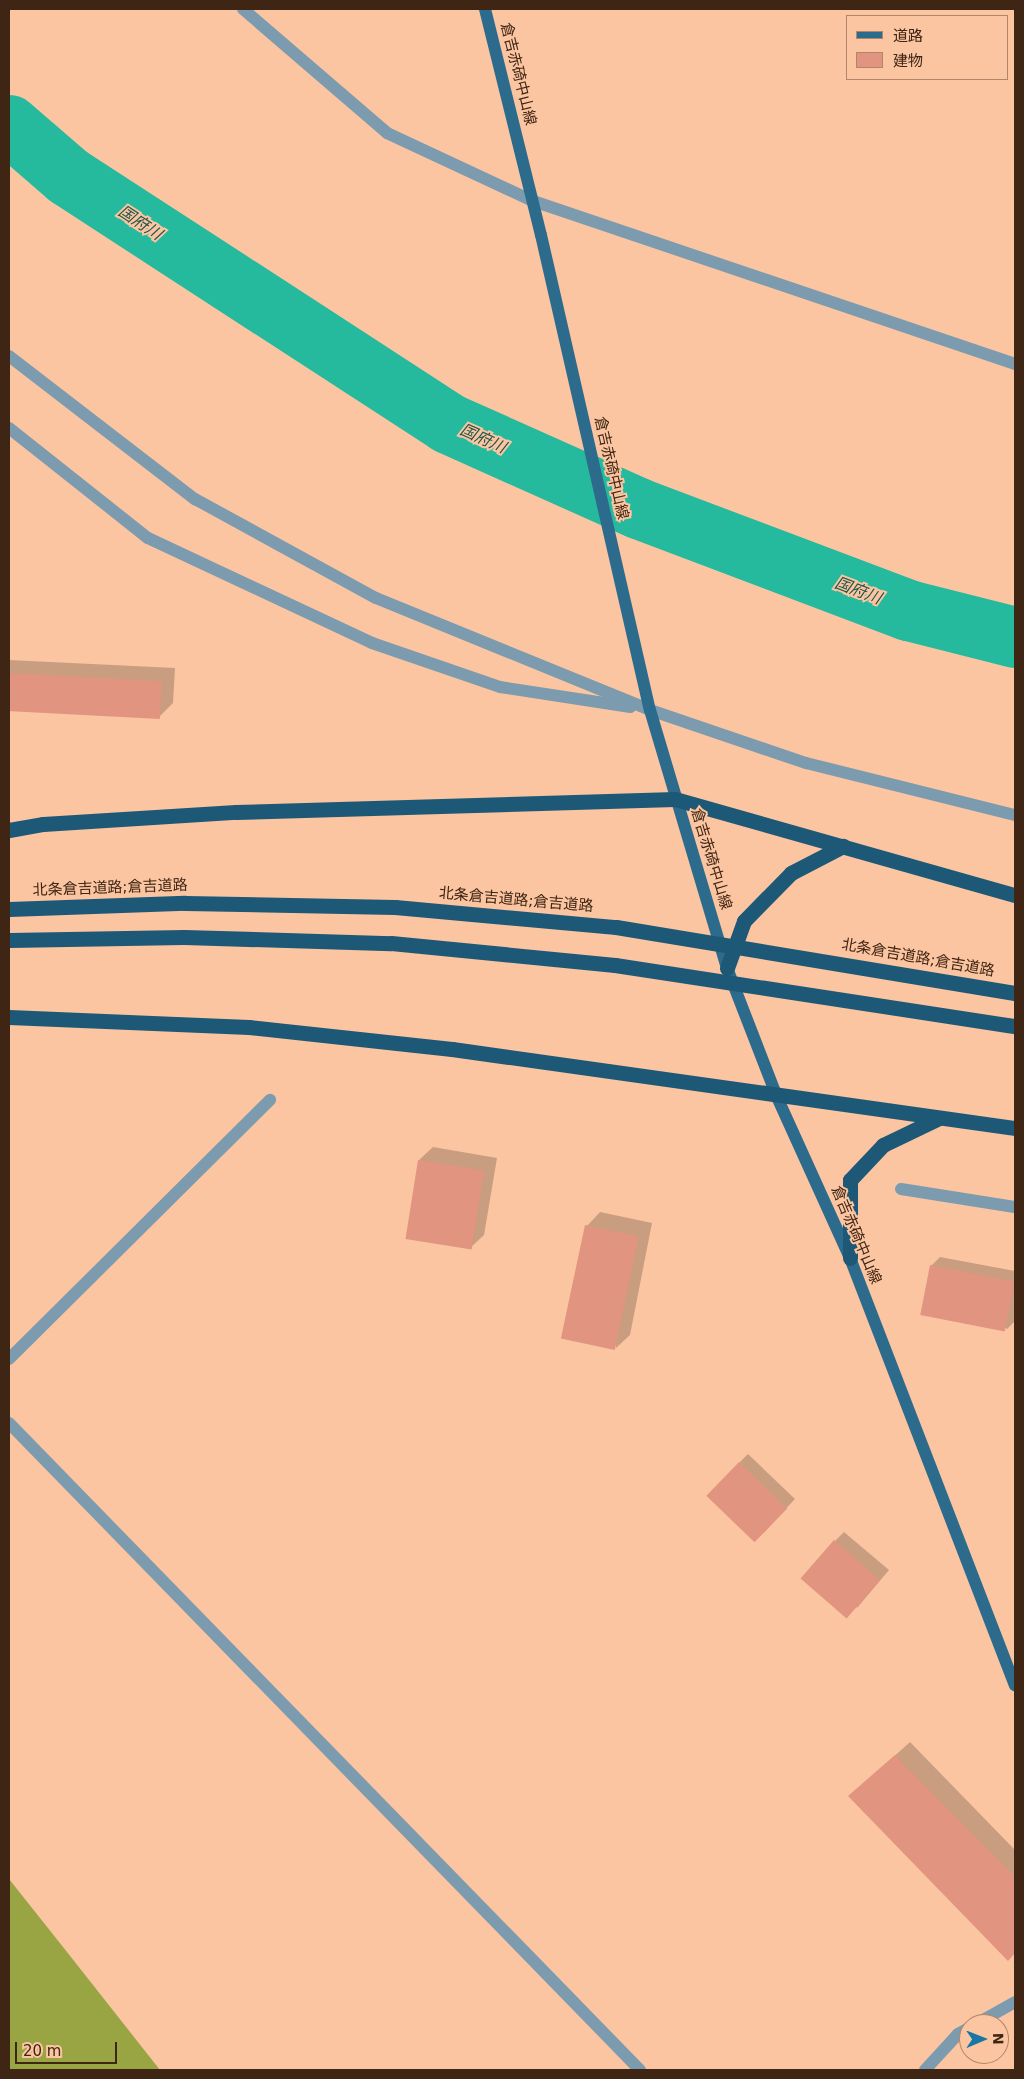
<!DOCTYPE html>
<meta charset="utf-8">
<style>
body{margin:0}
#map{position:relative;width:1024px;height:2079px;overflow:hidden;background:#fbc5a1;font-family:"DejaVu Sans","Noto Sans JP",sans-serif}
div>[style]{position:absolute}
.forest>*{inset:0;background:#99a542}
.shadow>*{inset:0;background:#0003}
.river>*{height:61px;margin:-30.5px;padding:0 30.5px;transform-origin:30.5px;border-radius:30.5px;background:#25b99d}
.building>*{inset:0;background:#e19480;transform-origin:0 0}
.minor>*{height:12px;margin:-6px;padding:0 6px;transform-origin:6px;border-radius:6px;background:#7c9bae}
.major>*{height:12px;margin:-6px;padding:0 6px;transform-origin:6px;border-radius:6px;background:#2d6b8d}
.highway>*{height:15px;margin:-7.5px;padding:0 7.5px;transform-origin:7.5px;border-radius:7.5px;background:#1e5877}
span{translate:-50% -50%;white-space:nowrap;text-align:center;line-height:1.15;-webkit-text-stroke:4px #fbc5a1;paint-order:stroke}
.street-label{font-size:15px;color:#3f2513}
.water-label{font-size:16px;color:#20574b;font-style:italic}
.frame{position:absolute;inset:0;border:10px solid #3f2513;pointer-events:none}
.legend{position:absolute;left:846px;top:15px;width:162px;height:65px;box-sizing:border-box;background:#fbc5a1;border:1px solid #b08568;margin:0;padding:6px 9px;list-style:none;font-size:15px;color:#3f2513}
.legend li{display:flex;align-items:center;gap:10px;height:25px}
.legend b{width:25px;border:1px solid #b08568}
.north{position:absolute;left:959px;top:2014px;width:50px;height:50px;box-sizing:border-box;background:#fbc5a1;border:1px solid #b08568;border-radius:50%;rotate:89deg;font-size:14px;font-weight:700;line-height:20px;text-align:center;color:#3f2513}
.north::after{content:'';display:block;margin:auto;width:18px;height:22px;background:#1977a5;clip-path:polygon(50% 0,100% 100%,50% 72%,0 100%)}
.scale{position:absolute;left:15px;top:2042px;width:102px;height:22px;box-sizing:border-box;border:2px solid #3f2513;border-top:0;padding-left:6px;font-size:15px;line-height:18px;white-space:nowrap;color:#3f2513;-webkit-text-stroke:4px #fbc5a1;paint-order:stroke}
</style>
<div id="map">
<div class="forest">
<div style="clip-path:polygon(9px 1879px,67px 1952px,160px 2070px,9px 2070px)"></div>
</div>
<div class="shadow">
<div style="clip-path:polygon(9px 660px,175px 668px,173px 703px,159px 717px,9px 709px)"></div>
<div style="clip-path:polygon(433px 1147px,497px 1158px,484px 1235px,470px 1248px,419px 1160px)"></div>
<div style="clip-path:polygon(600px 1212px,652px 1223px,630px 1335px,616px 1348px,587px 1226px)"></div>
<div style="clip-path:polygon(940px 1257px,1015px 1271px,1015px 1321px,1007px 1329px,931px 1266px)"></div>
<div style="clip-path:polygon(748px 1454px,795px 1499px,764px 1532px,739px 1463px)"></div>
<div style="clip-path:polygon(844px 1532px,889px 1570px,857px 1608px,835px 1541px)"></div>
<div style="clip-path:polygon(910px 1742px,1015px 1850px,1015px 1952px,1008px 1959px,850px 1796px)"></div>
</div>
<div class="river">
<div style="left:9px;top:125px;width:78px;rotate:40.8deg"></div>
<div style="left:68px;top:176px;width:453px;rotate:33deg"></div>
<div style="left:448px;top:423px;width:208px;rotate:24.1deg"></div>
<div style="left:638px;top:508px;width:289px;rotate:20.7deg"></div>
<div style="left:908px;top:610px;width:110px;rotate:14.2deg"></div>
</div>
<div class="building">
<div style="left:9px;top:673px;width:153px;height:38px;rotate:3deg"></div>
<div style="left:418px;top:1160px;width:67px;height:80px;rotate:9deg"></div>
<div style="left:585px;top:1225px;width:55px;height:116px;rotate:12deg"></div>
<div style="left:930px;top:1265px;width:86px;height:51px;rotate:11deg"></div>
<div style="left:739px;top:1462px;width:67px;height:47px;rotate:44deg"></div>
<div style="left:834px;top:1540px;width:61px;height:51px;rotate:41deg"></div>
<div style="clip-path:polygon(895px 1755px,1015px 1877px,1015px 1953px,1008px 1961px,848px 1796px)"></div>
</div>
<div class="minor">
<div style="left:243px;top:9px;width:190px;rotate:40.7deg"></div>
<div style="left:387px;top:133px;width:161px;rotate:25deg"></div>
<div style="left:533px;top:201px;width:509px;rotate:18.68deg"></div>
<div style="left:9px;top:356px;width:235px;rotate:37.6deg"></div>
<div style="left:195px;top:499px;width:206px;rotate:28.7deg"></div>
<div style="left:376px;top:598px;width:296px;rotate:22.2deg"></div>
<div style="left:650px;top:710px;width:165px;rotate:18.8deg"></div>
<div style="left:806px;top:763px;width:215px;rotate:14deg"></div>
<div style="left:9px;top:428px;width:177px;rotate:38.4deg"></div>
<div style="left:148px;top:538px;width:247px;rotate:25.1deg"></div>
<div style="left:372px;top:643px;width:135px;rotate:19deg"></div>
<div style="left:500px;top:687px;width:132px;rotate:8.7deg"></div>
<div style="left:901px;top:1189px;width:115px;rotate:9deg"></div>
<div style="left:9px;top:1359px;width:368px;rotate:-44.8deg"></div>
<div style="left:9px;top:1423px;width:904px;rotate:45.72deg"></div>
<div style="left:976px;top:2024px;width:45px;rotate:-29.4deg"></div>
<div style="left:925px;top:2070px;width:49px;rotate:-47.5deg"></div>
<div style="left:958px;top:2034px;width:13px;rotate:-29deg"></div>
</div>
<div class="major">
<div style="left:485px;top:9px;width:233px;rotate:76.1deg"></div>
<div style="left:541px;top:235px;width:487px;rotate:77.1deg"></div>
<div style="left:650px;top:710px;width:269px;rotate:73.4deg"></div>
<div style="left:727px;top:968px;width:138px;rotate:68.8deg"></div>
<div style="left:777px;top:1097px;width:177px;rotate:65.6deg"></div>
<div style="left:850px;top:1258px;width:458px;rotate:68.9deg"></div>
</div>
<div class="highway">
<div style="left:9px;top:830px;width:35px;rotate:-10deg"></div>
<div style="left:43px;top:824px;width:193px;rotate:-3.6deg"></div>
<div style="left:236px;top:812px;width:439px;rotate:-1.7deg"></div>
<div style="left:675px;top:799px;width:353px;rotate:15.8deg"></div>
<div style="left:9px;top:909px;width:176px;rotate:-2deg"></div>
<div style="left:185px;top:903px;width:210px;rotate:1.1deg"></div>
<div style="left:395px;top:907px;width:222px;rotate:5.2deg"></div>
<div style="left:616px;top:927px;width:404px;rotate:9.4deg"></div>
<div style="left:9px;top:940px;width:175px;rotate:-1deg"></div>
<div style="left:184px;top:937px;width:207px;rotate:1.7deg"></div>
<div style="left:391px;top:943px;width:225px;rotate:5.6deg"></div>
<div style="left:615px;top:965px;width:405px;rotate:8.7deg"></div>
<div style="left:727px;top:968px;width:50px;rotate:-70.1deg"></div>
<div style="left:744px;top:921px;width:67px;rotate:-45.6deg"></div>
<div style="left:791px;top:873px;width:59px;rotate:-27.4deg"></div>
<div style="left:9px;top:1017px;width:240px;rotate:2.4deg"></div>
<div style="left:249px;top:1027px;width:204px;rotate:6.2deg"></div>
<div style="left:452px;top:1049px;width:569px;rotate:7.99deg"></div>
<div style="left:850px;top:1258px;width:78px;rotate:-90deg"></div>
<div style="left:850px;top:1180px;width:48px;rotate:-46.7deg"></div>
<div style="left:883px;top:1145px;width:60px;rotate:-25.7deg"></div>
</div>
<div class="street-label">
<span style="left:518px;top:74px;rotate:76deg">倉吉赤碕中山線</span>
<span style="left:611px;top:468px;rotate:77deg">倉吉赤碕中山線</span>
<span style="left:711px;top:859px;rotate:73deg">倉吉赤碕中山線</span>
<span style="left:110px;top:888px;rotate:-2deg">北条倉吉道路;倉吉道路</span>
<span style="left:516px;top:900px;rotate:5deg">北条倉吉道路;倉吉道路</span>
<span style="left:918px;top:958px;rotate:10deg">北条倉吉道路;倉吉道路</span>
<span style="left:856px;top:1235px;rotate:67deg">倉吉赤碕中山線</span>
</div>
<div class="water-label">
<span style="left:140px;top:223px;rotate:33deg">国府川</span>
<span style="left:483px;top:439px;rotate:24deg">国府川</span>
<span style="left:858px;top:591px;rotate:21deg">国府川</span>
</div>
<div class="frame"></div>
<ul class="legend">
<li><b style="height:6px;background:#2d6b8d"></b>道路</li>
<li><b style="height:14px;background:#e19480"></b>建物</li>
</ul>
<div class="north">N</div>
<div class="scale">20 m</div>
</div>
